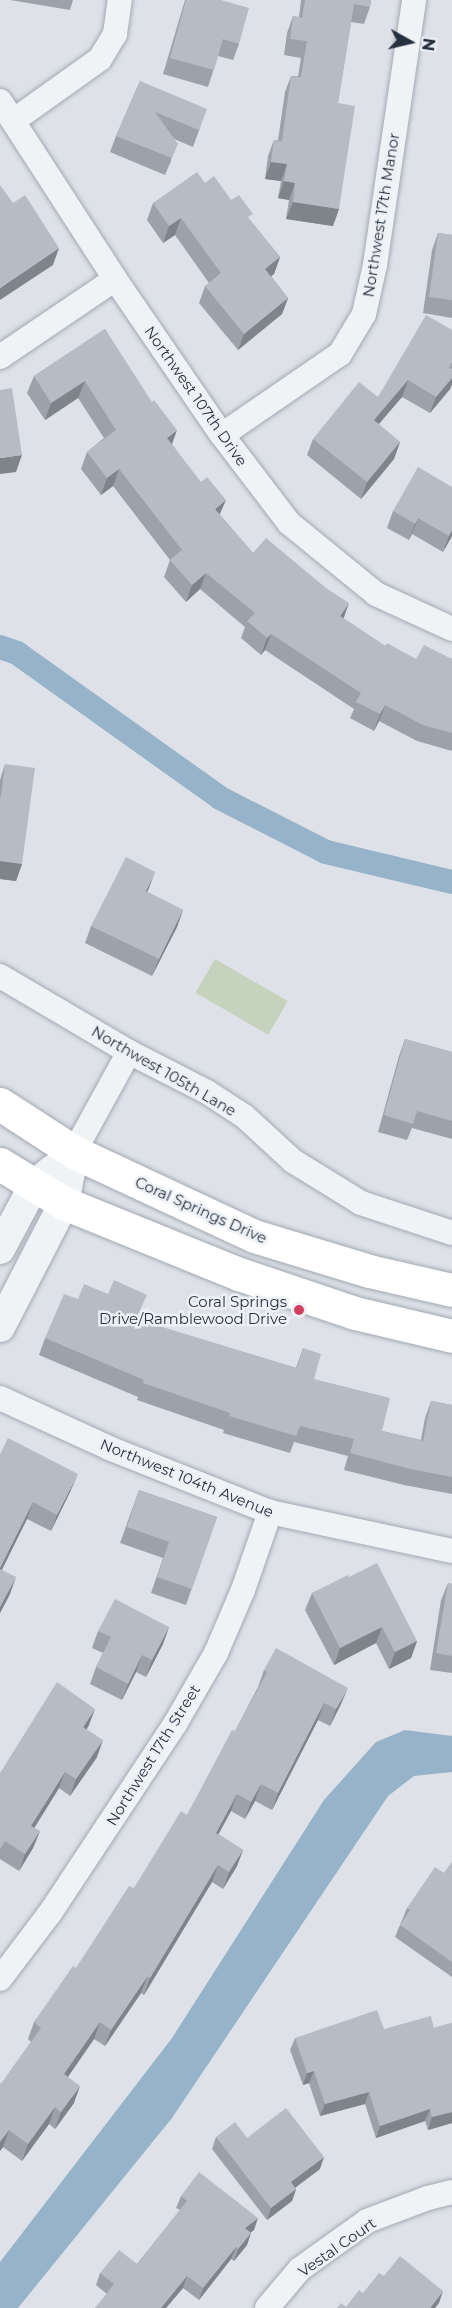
<!DOCTYPE html>
<style>
body{margin:0}
#map{position:relative;width:452px;height:2308px;overflow:hidden;background:#dee2e8;font-family:Montserrat,sans-serif}
div>[style]{position:absolute}
.green>*{inset:0;background:#c5d2be;transform-origin:0 0}
.water>*{inset:0;background:#97b3c9}
.canal>*{height:24px;margin:-12px;padding:0 12px;transform-origin:12px;border-radius:12px;background:#97b3c9}
.roads{filter:drop-shadow(0 0 2px #a3a9b2) drop-shadow(0 0 2px #a3a9b2)}
.minor>*{height:24px;margin:-12px;padding:0 12px;transform-origin:12px;border-radius:12px;background:#f0f3f6}
.tertiary>*{height:30px;margin:-15px;padding:0 15px;transform-origin:15px;border-radius:15px;background:#f0f3f6}
.secondary>*{height:33px;margin:-16.5px;padding:0 16.5px;transform-origin:16.5px;border-radius:16.5px;background:#fff}
.wall>*{inset:0;background:#9ca2a9}
.shaded-wall>*{inset:0;background:#7f848a}
.building>*{inset:0;background:#b5bcc5}
.dots>*{width:16px;height:16px;translate:-50% -50%;box-sizing:border-box;border:3px solid #edf1f5;border-radius:50%}
span{translate:-50% -50%;white-space:nowrap;text-align:center;line-height:1.15;-webkit-text-stroke:5px #edf1f5;paint-order:stroke}
.street-label{font-size:15px;color:#26313f}
.poi-label{font-size:15px;color:#26313f}
.right{translate:-100% -50%;text-align:right}
.north{position:absolute;left:380px;top:12px;width:60px;height:60px;-webkit-text-stroke:4px #edf1f5;paint-order:stroke;rotate:98deg;font-size:16px;font-weight:700;line-height:24px;text-align:center;color:#26313f}
.north::after{content:'';display:block;margin:auto;width:21px;height:27px;background:#26313f;clip-path:polygon(50% 0,100% 100%,50% 72%,0 100%)}
</style>
<div id="map">
<div class="green">
<div style="left:215px;top:959px;width:84px;height:39px;rotate:30deg"></div>
</div>
<div class="water">
<div style="clip-path:polygon(405px 1730px,452px 1736px,452px 1772px,414px 1776px,388px 1796px,172px 2118px,18px 2308px,0 2308px,0 2262px,172px 2038px,324px 1800px,376px 1742px)"></div>
</div>
<div class="canal">
<div style="left:0;top:647px;width:18px;rotate:19deg"></div>
<div style="left:17px;top:653px;width:249px;rotate:35.5deg"></div>
<div style="left:220px;top:798px;width:119px;rotate:27deg"></div>
<div style="left:326px;top:852px;width:130px;rotate:13.4deg"></div>
</div>
<div class="roads">
<div class="minor">
<div style="left:0;top:101px;width:212px;rotate:57.1deg"></div>
<div style="left:115px;top:279px;width:189px;rotate:55.6deg"></div>
<div style="left:222px;top:435px;width:111px;rotate:52.7deg"></div>
<div style="left:289px;top:523px;width:112px;rotate:39.2deg"></div>
<div style="left:376px;top:594px;width:84px;rotate:24.7deg"></div>
<div style="left:13px;top:121px;width:107px;rotate:-35.5deg"></div>
<div style="left:100px;top:59px;width:29px;rotate:-59deg"></div>
<div style="left:115px;top:34px;width:34px;rotate:-82deg"></div>
<div style="left:0;top:357px;width:139px;rotate:-34.1deg"></div>
<div style="left:222px;top:435px;width:143px;rotate:-34.5deg"></div>
<div style="left:340px;top:354px;width:47px;rotate:-59deg"></div>
<div style="left:364px;top:314px;width:50px;rotate:-77.3deg"></div>
<div style="left:375px;top:265px;width:268px;rotate:-81.6deg"></div>
<div style="left:0;top:976px;width:150px;rotate:30.5deg"></div>
<div style="left:129px;top:1052px;width:88px;rotate:27.1deg"></div>
<div style="left:207px;top:1092px;width:44px;rotate:33deg"></div>
<div style="left:244px;top:1116px;width:67px;rotate:42.6deg"></div>
<div style="left:293px;top:1161px;width:80px;rotate:31.7deg"></div>
<div style="left:361px;top:1203px;width:96px;rotate:18.2deg"></div>
<div style="left:74px;top:1152px;width:114px;rotate:-61.2deg"></div>
<div style="left:0;top:1398px;width:120px;rotate:24.6deg"></div>
<div style="left:109px;top:1448px;width:173px;rotate:21.7deg"></div>
<div style="left:270px;top:1512px;width:186px;rotate:12.1deg"></div>
<div style="left:0;top:1979px;width:83px;rotate:-52.9deg"></div>
<div style="left:50px;top:1913px;width:227px;rotate:-56.5deg"></div>
<div style="left:175px;top:1724px;width:82px;rotate:-60deg"></div>
<div style="left:216px;top:1653px;width:69px;rotate:-66.8deg"></div>
<div style="left:243px;top:1590px;width:83px;rotate:-70.9deg"></div>
<div style="left:267px;top:2308px;width:51px;rotate:-49.8deg"></div>
<div style="left:300px;top:2269px;width:82px;rotate:-35.6deg"></div>
<div style="left:367px;top:2221px;width:65px;rotate:-20.7deg"></div>
<div style="left:428px;top:2198px;width:25px;rotate:-14deg"></div>
</div>
<div class="tertiary">
<div style="left:0;top:1249px;width:72px;rotate:-62deg"></div>
<div style="left:34px;top:1185px;width:26px;rotate:-39deg"></div>
<div style="left:0;top:1327px;width:140px;rotate:-62.7deg"></div>
<div style="left:64px;top:1203px;width:52px;rotate:-78.9deg"></div>
</div>
<div class="secondary">
<div style="left:0;top:1104px;width:88px;rotate:33deg"></div>
<div style="left:74px;top:1152px;width:199px;rotate:25deg"></div>
<div style="left:254px;top:1236px;width:120px;rotate:16.9deg"></div>
<div style="left:369px;top:1271px;width:85px;rotate:12.9deg"></div>
<div style="left:0;top:1164px;width:75px;rotate:31.4deg"></div>
<div style="left:64px;top:1203px;width:189px;rotate:22.1deg"></div>
<div style="left:239px;top:1274px;width:122px;rotate:18.6deg"></div>
<div style="left:355px;top:1313px;width:100px;rotate:13.3deg"></div>
</div>
</div>
<div class="wall">
<div style="clip-path:polygon(10px 0,73px 0,70px 10px)"></div>
<div style="clip-path:polygon(185px 0,221px 0,239px 44px,233px 60px,218px 56px,208px 87px,163px 74px)"></div>
<div style="clip-path:polygon(301px 0,371px 0,370px 7px,364px 24px,351px 22px,338px 103px,339px 209px,333px 226px,286px 219px,289px 200px,278px 198px,281px 181px,265px 179px,268px 156px,274px 140px,278px 140px,285px 92px,291px 76px,298px 76px,301px 58px,284px 55px,287px 33px,293px 16px,299px 17px)"></div>
<div style="clip-path:polygon(140px 81px,201px 125px,193px 147px,174px 139px,171px 161px,165px 175px,110px 152px,116px 136px)"></div>
<div style="clip-path:polygon(205px 183px,231px 200px,250px 220px,280px 257px,274px 274px,271px 276px,288px 298px,282px 314px,238px 350px,199px 303px,205px 286px,209px 283px,175px 235px,163px 243px,147px 220px,153px 203px)"></div>
<div style="clip-path:polygon(438px 233px,452px 235px,452px 318px,423px 313px,432px 250px)"></div>
<div style="clip-path:polygon(105px 329px,172px 444px,220px 515px,253px 553px,343px 618px,385px 646px,416px 659px,452px 659px,452px 751px,417px 741px,379px 721px,374px 731px,350px 718px,354px 709px,265px 650px,261px 655px,241px 638px,245px 627px,200px 589px,186px 602px,164px 577px,170px 560px,113px 486px,101px 495px,81px 469px,87px 452px,104px 438px,78px 398px,45px 420px,27px 393px,34px 376px)"></div>
<div style="clip-path:polygon(452px 330px,452px 384px,450px 389px,430px 413px,402px 397px,378px 424px,400px 442px,394px 459px,361px 499px,307px 455px,313px 439px,378px 397px)"></div>
<div style="clip-path:polygon(452px 487px,452px 536px,443px 552px,412px 534px,409px 540px,387px 528px,393px 511px)"></div>
<div style="clip-path:polygon(5px 764px,22px 864px,16px 881px,0 879px,0 780px)"></div>
<div style="clip-path:polygon(149px 888px,147px 892px,183px 910px,177px 927px,152px 976px,85px 943px,91px 926px)"></div>
<div style="clip-path:polygon(405px 1039px,452px 1052px,452px 1139px,412px 1128px,407px 1140px,378px 1132px,399px 1056px)"></div>
<div style="clip-path:polygon(78px 1299px,137px 1320px,296px 1368px,303px 1348px,314px 1379px,382px 1431px,421px 1440px,425px 1418px,431px 1401px,452px 1405px,452px 1494px,404px 1485px,344px 1470px,348px 1456px,294px 1442px,290px 1453px,223px 1433px,224px 1430px,137px 1400px,138px 1397px,39px 1355px,45px 1338px)"></div>
<div style="clip-path:polygon(0 1454px,71px 1490px,51px 1531px,27px 1519px,2px 1570px,10px 1594px,0 1613px)"></div>
<div style="clip-path:polygon(139px 1490px,217px 1517px,186px 1605px,151px 1593px,163px 1558px,120px 1543px)"></div>
<div style="clip-path:polygon(349px 1577px,417px 1641px,411px 1658px,389px 1669px,376px 1643px,334px 1665px,305px 1610px,312px 1593px)"></div>
<div style="clip-path:polygon(448px 1583px,452px 1584px,452px 1673px,430px 1670px,441px 1600px)"></div>
<div style="clip-path:polygon(169px 1627px,163px 1644px,146px 1677px,136px 1672px,122px 1700px,90px 1684px,96px 1667px,103px 1653px,92px 1648px,98px 1631px)"></div>
<div style="clip-path:polygon(264px 1670px,341px 1704px,330px 1726px,318px 1720px,272px 1810px,255px 1801px,245px 1819px,231px 1811px,218px 1834px,243px 1850px,237px 1866px,223px 1889px,212px 1882px,144px 1995px,141px 1993px,105px 2046px,94px 2039px,68px 2077px,74px 2103px,55px 2129px,49px 2124px,22px 2161px,3px 2147px,0 2151px,0 2083px,1px 2084px,31px 2042px,28px 2039px,34px 2022px,76px 1968px,187px 1815px,235px 1731px,258px 1687px)"></div>
<div style="clip-path:polygon(89px 1725px,87px 1729px,97px 1757px,70px 1796px,59px 1788px,34px 1828px,40px 1831px,33px 1848px,19px 1871px,0 1859px,0 1773px)"></div>
<div style="clip-path:polygon(452px 1862px,452px 1977px,395px 1937px,407px 1908px,444px 1873px)"></div>
<div style="clip-path:polygon(452px 2023px,452px 2123px,428px 2130px,425px 2121px,376px 2138px,365px 2104px,320px 2116px,309px 2083px,303px 2085px,290px 2050px,295px 2038px,384px 2029px,434px 2028px)"></div>
<div style="clip-path:polygon(216px 2137px,247px 2138px,320px 2169px,295px 2187px,296px 2189px,292px 2201px,267px 2220px,212px 2149px)"></div>
<div style="clip-path:polygon(181px 2196px,254px 2230px,251px 2232px,247px 2245px,234px 2261px,231px 2259px,199px 2300px,183px 2288px,166px 2308px,95px 2308px,107px 2294px,96px 2285px,100px 2273px,137px 2264px,180px 2210px,176px 2208px)"></div>
</div>
<div class="shaded-wall">
<div style="clip-path:polygon(271px 162px,287px 164px,281px 181px,265px 179px)"></div>
<div style="clip-path:polygon(284px 181px,295px 183px,289px 200px,278px 198px)"></div>
<div style="clip-path:polygon(293px 202px,339px 209px,333px 226px,286px 219px)"></div>
<div style="clip-path:polygon(181px 218px,175px 235px,163px 243px,169px 226px)"></div>
<div style="clip-path:polygon(59px 248px,53px 265px,0 300px,0 288px)"></div>
<div style="clip-path:polygon(280px 257px,274px 274px,259px 286px,265px 269px)"></div>
<div style="clip-path:polygon(288px 298px,282px 314px,238px 350px,244px 334px)"></div>
<div style="clip-path:polygon(452px 378px,452px 384px,450px 389px,430px 413px,436px 397px)"></div>
<div style="clip-path:polygon(408px 380px,402px 397px,368px 437px,374px 420px)"></div>
<div style="clip-path:polygon(85px 381px,78px 398px,45px 420px,51px 403px)"></div>
<div style="clip-path:polygon(177px 430px,171px 447px,167px 438px)"></div>
<div style="clip-path:polygon(400px 442px,394px 459px,361px 499px,367px 482px)"></div>
<div style="clip-path:polygon(22px 455px,16px 472px,0 474px,0 458px)"></div>
<div style="clip-path:polygon(119px 469px,113px 486px,101px 495px,107px 478px)"></div>
<div style="clip-path:polygon(226px 500px,219px 516px,215px 509px)"></div>
<div style="clip-path:polygon(418px 518px,412px 534px,409px 540px,415px 524px)"></div>
<div style="clip-path:polygon(452px 530px,452px 536px,443px 552px,449px 536px)"></div>
<div style="clip-path:polygon(206px 573px,200px 589px,186px 602px,192px 585px)"></div>
<div style="clip-path:polygon(349px 603px,343px 620px,340px 616px)"></div>
<div style="clip-path:polygon(271px 634px,265px 650px,261px 655px,267px 638px)"></div>
<div style="clip-path:polygon(385px 705px,379px 721px,374px 731px,380px 714px)"></div>
<div style="clip-path:polygon(0 861px,22px 864px,16px 881px,0 879px)"></div>
<div style="clip-path:polygon(155px 872px,149px 888px,140px 908px,146px 891px)"></div>
<div style="clip-path:polygon(183px 910px,177px 927px,152px 976px,159px 959px)"></div>
<div style="clip-path:polygon(78px 1474px,71px 1490px,51px 1531px,57px 1515px)"></div>
<div style="clip-path:polygon(33px 1502px,27px 1519px,0 1573px,0 1568px)"></div>
<div style="clip-path:polygon(16px 1577px,10px 1594px,0 1613px,0 1607px)"></div>
<div style="clip-path:polygon(169px 1627px,163px 1644px,146px 1677px,152px 1660px)"></div>
<div style="clip-path:polygon(382px 1627px,376px 1643px,334px 1665px,340px 1648px)"></div>
<div style="clip-path:polygon(417px 1641px,411px 1658px,389px 1669px,395px 1652px)"></div>
<div style="clip-path:polygon(142px 1655px,136px 1672px,122px 1700px,128px 1684px)"></div>
<div style="clip-path:polygon(348px 1688px,341px 1704px,330px 1726px,336px 1709px)"></div>
<div style="clip-path:polygon(324px 1703px,318px 1720px,272px 1810px,278px 1793px)"></div>
<div style="clip-path:polygon(95px 1709px,89px 1725px,77px 1743px,83px 1727px)"></div>
<div style="clip-path:polygon(103px 1740px,97px 1757px,70px 1796px,76px 1779px)"></div>
<div style="clip-path:polygon(65px 1772px,59px 1788px,25px 1843px,31px 1826px)"></div>
<div style="clip-path:polygon(261px 1784px,255px 1801px,245px 1819px,251px 1802px)"></div>
<div style="clip-path:polygon(237px 1794px,231px 1811px,210px 1850px,216px 1833px)"></div>
<div style="clip-path:polygon(40px 1831px,33px 1848px,19px 1871px,25px 1854px)"></div>
<div style="clip-path:polygon(243px 1850px,237px 1866px,223px 1889px,229px 1872px)"></div>
<div style="clip-path:polygon(218px 1865px,212px 1882px,144px 1995px,150px 1978px)"></div>
<div style="clip-path:polygon(147px 1977px,141px 1993px,105px 2046px,111px 2030px)"></div>
<div style="clip-path:polygon(100px 2022px,94px 2039px,58px 2091px,64px 2074px)"></div>
<div style="clip-path:polygon(314px 2071px,309px 2083px,303px 2085px,307px 2073px)"></div>
<div style="clip-path:polygon(80px 2086px,74px 2103px,55px 2129px,61px 2112px)"></div>
<div style="clip-path:polygon(369px 2092px,365px 2104px,320px 2116px,325px 2104px)"></div>
<div style="clip-path:polygon(55px 2107px,49px 2124px,22px 2161px,28px 2144px)"></div>
<div style="clip-path:polygon(430px 2109px,425px 2121px,376px 2138px,380px 2126px)"></div>
<div style="clip-path:polygon(452px 2112px,452px 2123px,428px 2130px,432px 2117px)"></div>
<div style="clip-path:polygon(9px 2130px,3px 2147px,0 2151px,0 2142px)"></div>
<div style="clip-path:polygon(324px 2157px,320px 2169px,287px 2194px,291px 2182px)"></div>
<div style="clip-path:polygon(296px 2189px,292px 2201px,267px 2220px,271px 2208px)"></div>
<div style="clip-path:polygon(258px 2218px,254px 2230px,241px 2240px,245px 2228px)"></div>
<div style="clip-path:polygon(251px 2233px,247px 2245px,234px 2261px,238px 2249px)"></div>
<div style="clip-path:polygon(236px 2247px,231px 2259px,199px 2300px,203px 2288px)"></div>
<div style="clip-path:polygon(187px 2276px,183px 2288px,166px 2308px,161px 2308px)"></div>
<div style="clip-path:polygon(443px 2291px,439px 2303px,435px 2308px,430px 2308px)"></div>
</div>
<div class="building">
<div style="clip-path:polygon(186px 0,221px 0,249px 8px,239px 44px,223px 39px,214px 70px,170px 58px)"></div>
<div style="clip-path:polygon(305px 0,371px 0,370px 7px,354px 4px,347px 48px,338px 103px,355px 106px,339px 209px,293px 202px,295px 183px,284px 181px,287px 164px,271px 162px,274px 140px,282px 141px,291px 76px,301px 77px,307px 41px,290px 39px,293px 16px,302px 18px)"></div>
<div style="clip-path:polygon(140px 81px,207px 109px,199px 130px,155px 112px,178px 144px,172px 158px,116px 136px)"></div>
<div style="clip-path:polygon(197px 172px,205px 183px,214px 176px,231px 200px,239px 195px,253px 214px,248px 217px,280px 257px,265px 269px,288px 298px,244px 334px,205px 286px,221px 273px,181px 218px,169px 226px,153px 203px)"></div>
<div style="clip-path:polygon(0 185px,13px 203px,25px 195px,59px 248px,0 288px)"></div>
<div style="clip-path:polygon(438px 233px,452px 235px,452px 300px,429px 297px)"></div>
<div style="clip-path:polygon(426px 315px,452px 330px,452px 362px,449px 368px,452px 369px,452px 378px,436px 397px,408px 380px,374px 420px,400px 442px,367px 482px,313px 439px,359px 382px,378px 397px)"></div>
<div style="clip-path:polygon(105px 329px,152px 402px,154px 400px,177px 430px,167px 438px,201px 482px,207px 477px,226px 500px,215px 509px,253px 553px,266px 538px,326px 588px,349px 603px,340px 616px,385px 646px,387px 643px,416px 659px,424px 645px,452px 659px,452px 733px,423px 725px,385px 705px,380px 714px,356px 702px,361px 693px,271px 634px,267px 638px,247px 621px,255px 613px,206px 573px,192px 585px,170px 560px,182px 550px,119px 469px,107px 478px,87px 452px,116px 430px,85px 381px,51px 403px,34px 376px)"></div>
<div style="clip-path:polygon(12px 388px,22px 455px,0 458px,0 390px)"></div>
<div style="clip-path:polygon(418px 467px,452px 487px,452px 530px,449px 536px,418px 518px,415px 524px,393px 511px)"></div>
<div style="clip-path:polygon(5px 764px,35px 768px,22px 864px,0 861px,0 797px,1px 797px)"></div>
<div style="clip-path:polygon(126px 857px,155px 872px,146px 891px,183px 910px,159px 959px,91px 926px)"></div>
<div style="clip-path:polygon(405px 1039px,452px 1052px,452px 1121px,417px 1111px,413px 1124px,384px 1115px)"></div>
<div style="clip-path:polygon(114px 1280px,147px 1295px,136px 1319px,297px 1368px,303px 1348px,321px 1354px,314px 1379px,390px 1398px,382px 1431px,423px 1441px,431px 1401px,452px 1405px,452px 1477px,410px 1469px,350px 1453px,354px 1439px,300px 1426px,296px 1436px,229px 1416px,230px 1413px,143px 1383px,144px 1380px,45px 1338px,64px 1294px,78px 1299px,84px 1284px,108px 1294px)"></div>
<div style="clip-path:polygon(8px 1438px,78px 1474px,57px 1515px,33px 1502px,0 1568px,0 1454px)"></div>
<div style="clip-path:polygon(139px 1490px,217px 1517px,192px 1589px,157px 1577px,169px 1542px,127px 1527px)"></div>
<div style="clip-path:polygon(377px 1563px,417px 1641px,395px 1652px,382px 1627px,340px 1648px,312px 1593px,348px 1575px,349px 1577px)"></div>
<div style="clip-path:polygon(0 1569px,16px 1577px,0 1607px)"></div>
<div style="clip-path:polygon(448px 1583px,452px 1584px,452px 1656px,436px 1653px)"></div>
<div style="clip-path:polygon(115px 1599px,169px 1627px,152px 1660px,142px 1655px,128px 1684px,96px 1667px,111px 1637px,98px 1631px)"></div>
<div style="clip-path:polygon(276px 1648px,348px 1688px,336px 1709px,324px 1703px,278px 1793px,261px 1784px,251px 1802px,237px 1794px,216px 1833px,243px 1850px,229px 1872px,218px 1865px,150px 1978px,147px 1977px,111px 2030px,100px 2022px,64px 2074px,80px 2086px,61px 2112px,55px 2107px,28px 2144px,9px 2130px,0 2142px,0 2083px,1px 2084px,41px 2028px,34px 2022px,73px 1966px,76px 1968px,129px 1886px,134px 1888px,181px 1811px,187px 1815px,232px 1730px,235px 1731px,267px 1672px,264px 1670px)"></div>
<div style="clip-path:polygon(57px 1682px,95px 1709px,83px 1727px,103px 1740px,76px 1779px,65px 1772px,31px 1826px,40px 1831px,25px 1854px,5px 1841px,0 1849px,0 1773px)"></div>
<div style="clip-path:polygon(452px 1862px,452px 1962px,400px 1925px,410px 1910px,407px 1908px,435px 1867px,444px 1873px)"></div>
<div style="clip-path:polygon(377px 2010px,384px 2029px,431px 2016px,434px 2028px,452px 2023px,452px 2112px,432px 2117px,430px 2109px,380px 2126px,369px 2092px,325px 2104px,314px 2071px,307px 2073px,295px 2038px)"></div>
<div style="clip-path:polygon(286px 2108px,324px 2157px,291px 2182px,296px 2189px,271px 2208px,216px 2137px,235px 2122px,247px 2138px)"></div>
<div style="clip-path:polygon(199px 2172px,258px 2218px,245px 2228px,251px 2233px,238px 2249px,236px 2247px,203px 2288px,187px 2276px,161px 2308px,95px 2308px,114px 2284px,100px 2273px,119px 2250px,137px 2264px,187px 2201px,181px 2196px)"></div>
<div style="clip-path:polygon(400px 2256px,443px 2291px,430px 2308px,337px 2308px,341px 2303px,346px 2307px,359px 2290px,363px 2293px,379px 2273px,384px 2276px)"></div>
</div>
<div class="dots">
<div style="left:299px;top:1310px;background:#d13e5f"></div>
</div>
<div class="street-label">
<span style="left:381px;top:215px;rotate:-81deg">Northwest 17th Manor</span>
<span style="left:196px;top:396px;rotate:55deg">Northwest 107th Drive</span>
<span style="left:164px;top:1071px;rotate:30deg">Northwest 105th Lane</span>
<span style="left:201px;top:1210px;rotate:24deg">Coral Springs Drive</span>
<span style="left:187px;top:1478px;rotate:22deg">Northwest 104th Avenue</span>
<span style="left:153px;top:1755px;rotate:-58deg">Northwest 17th Street</span>
<span style="left:337px;top:2247px;rotate:-35deg">Vestal Court</span>
</div>
<div class="poi-label">
<span class="right" style="left:287px;top:1310px">Coral Springs<br>Drive/Ramblewood Drive</span>
</div>
<div class="north">N</div>
</div>
